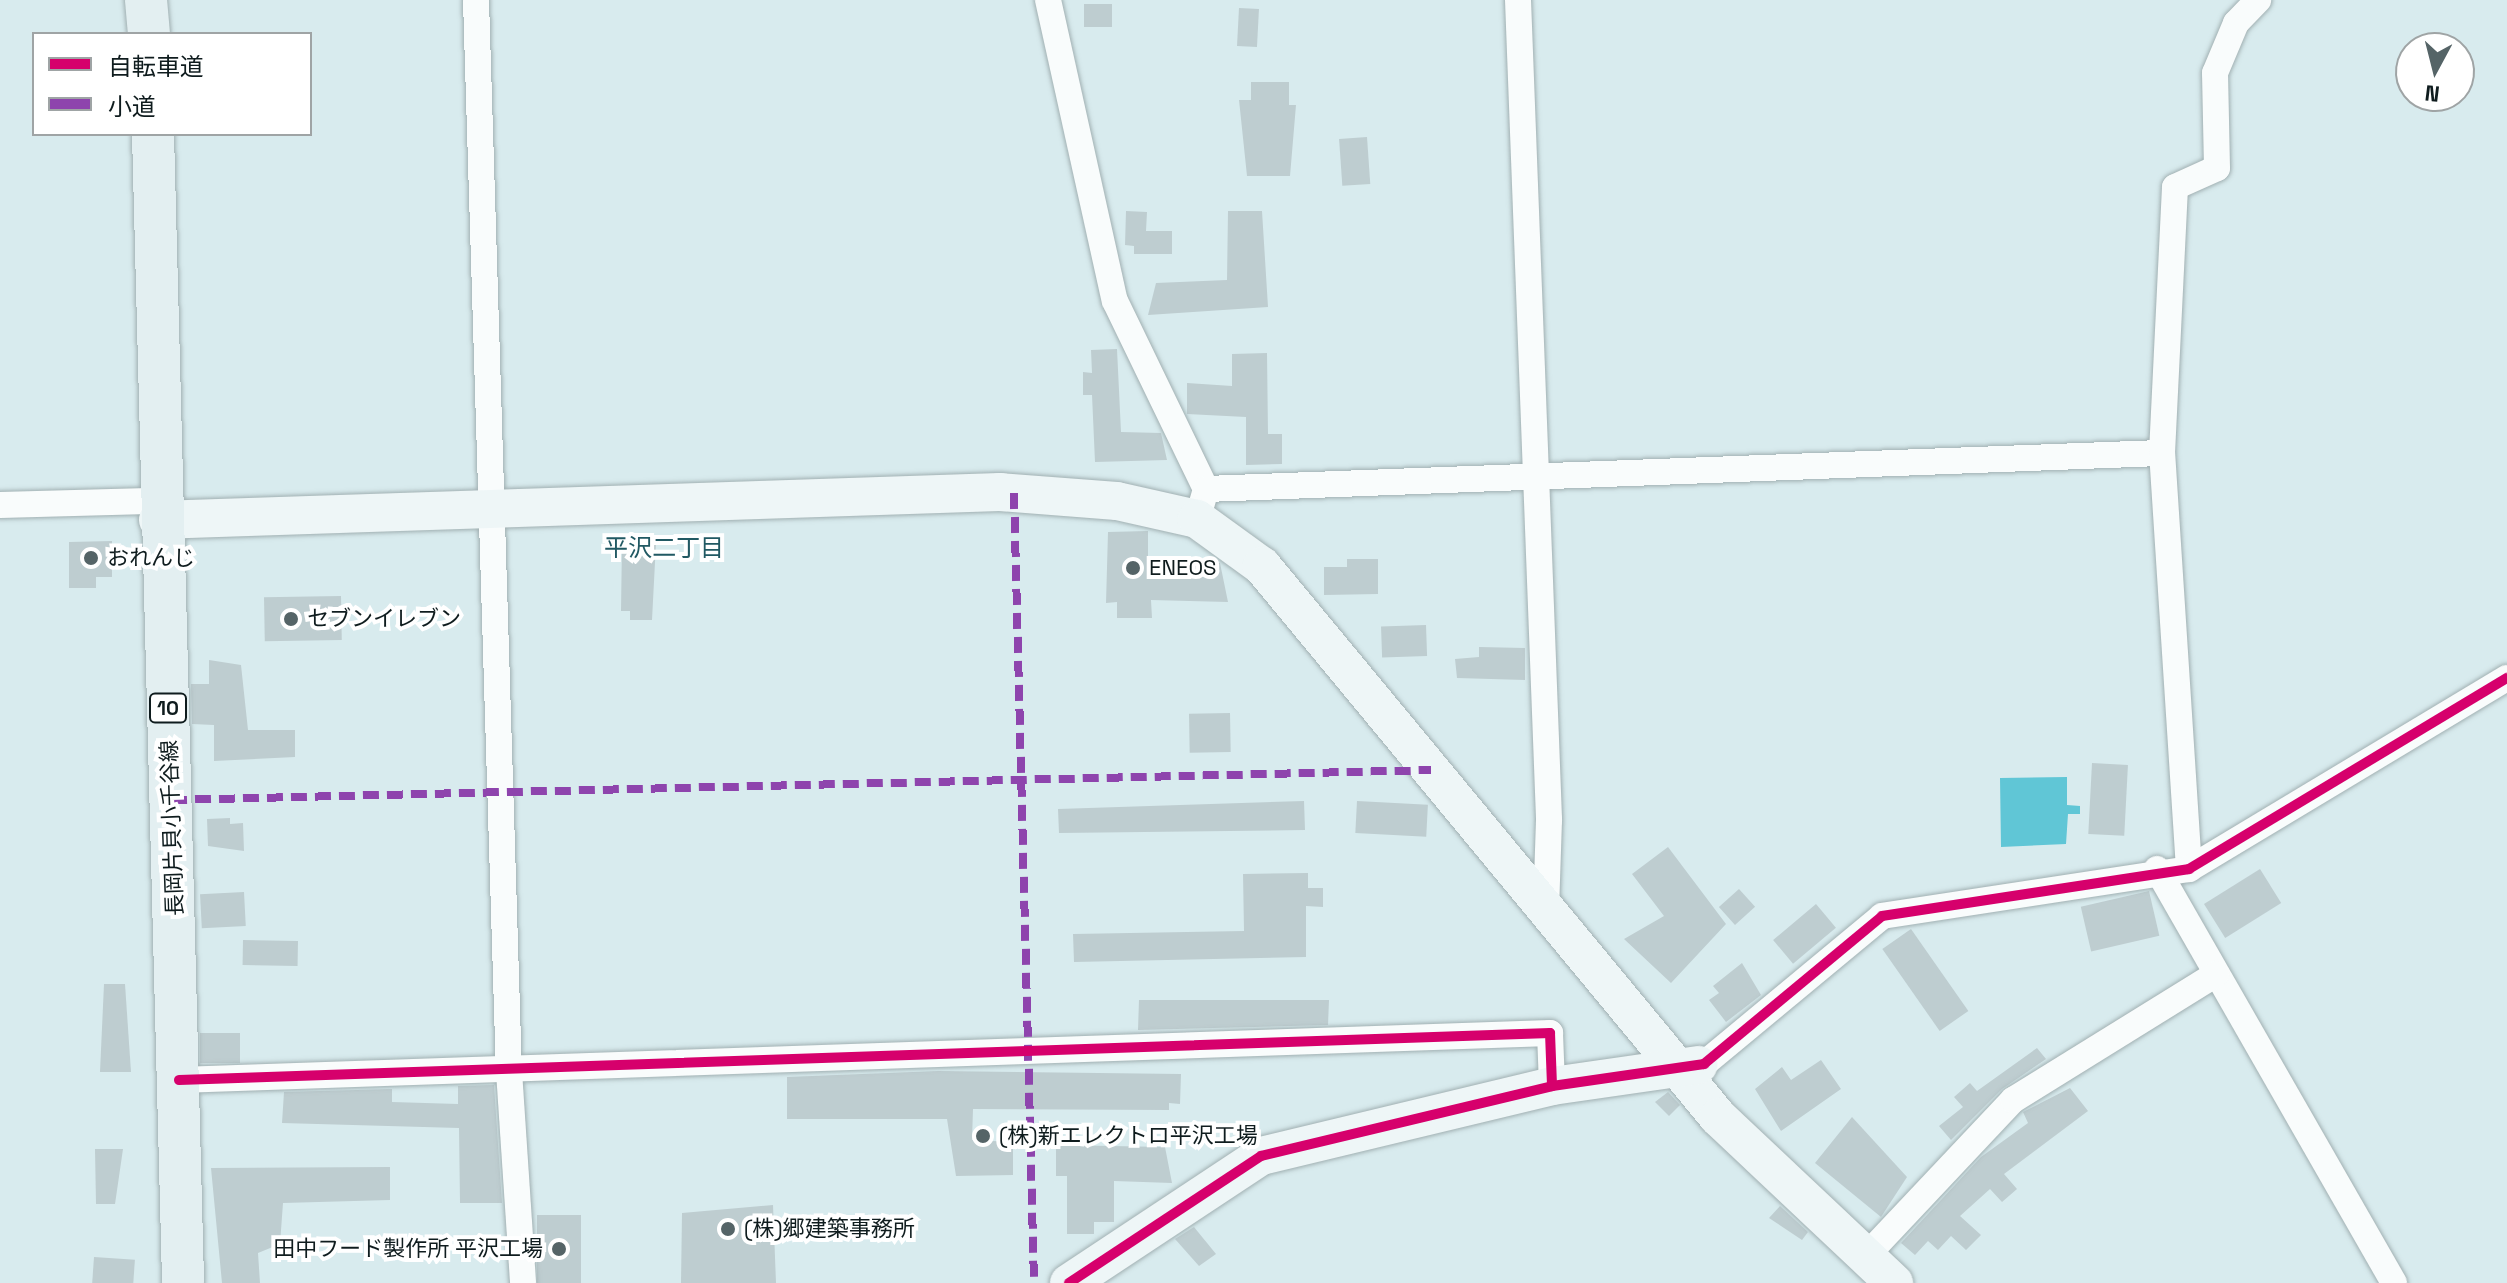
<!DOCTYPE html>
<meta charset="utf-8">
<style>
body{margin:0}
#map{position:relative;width:2507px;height:1283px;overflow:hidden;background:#d8ebee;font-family:"Space Grotesk","Noto Sans JP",sans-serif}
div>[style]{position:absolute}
.water>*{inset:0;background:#60c6d6}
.building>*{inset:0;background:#becdd0;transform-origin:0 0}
.roads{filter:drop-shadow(0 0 2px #a1b0b2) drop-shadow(0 0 2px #a1b0b2)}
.street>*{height:26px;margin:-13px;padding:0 13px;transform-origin:13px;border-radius:13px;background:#f9fcfc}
.secondary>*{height:38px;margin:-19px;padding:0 19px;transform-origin:19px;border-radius:19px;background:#eef6f7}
.primary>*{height:42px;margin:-21px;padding:0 21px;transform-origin:21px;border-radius:21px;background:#e3eff1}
.quiet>*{height:8px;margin-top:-4px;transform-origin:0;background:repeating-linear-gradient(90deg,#8e44ad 0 16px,transparent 0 24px)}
.cycleway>*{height:10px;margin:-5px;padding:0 5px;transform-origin:5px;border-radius:5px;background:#d6006c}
.dots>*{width:22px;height:22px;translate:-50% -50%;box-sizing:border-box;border:4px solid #fff;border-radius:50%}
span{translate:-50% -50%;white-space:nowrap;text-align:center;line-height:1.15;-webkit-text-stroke:8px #fff;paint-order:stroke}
.shield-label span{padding:2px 6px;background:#fff;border:2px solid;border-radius:6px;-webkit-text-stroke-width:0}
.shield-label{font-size:20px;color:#0f1c1e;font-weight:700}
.poi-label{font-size:22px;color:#0f1c1e}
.left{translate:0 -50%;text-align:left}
.right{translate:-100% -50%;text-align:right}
.street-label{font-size:22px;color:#0f1c1e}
.neighbourhood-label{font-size:24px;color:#215963}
.legend{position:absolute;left:32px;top:32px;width:280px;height:104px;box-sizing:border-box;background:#fff;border:2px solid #9fa4a5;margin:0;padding:10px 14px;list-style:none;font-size:24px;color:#0f1c1e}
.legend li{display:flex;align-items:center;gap:16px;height:40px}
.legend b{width:40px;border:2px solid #9fa4a5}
.north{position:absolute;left:2395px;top:32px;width:80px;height:80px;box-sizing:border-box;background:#fff;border:2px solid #9fa4a5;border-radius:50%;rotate:187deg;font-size:22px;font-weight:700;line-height:32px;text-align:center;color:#0f1c1e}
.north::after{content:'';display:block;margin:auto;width:28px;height:36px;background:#556467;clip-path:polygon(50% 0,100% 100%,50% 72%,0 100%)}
</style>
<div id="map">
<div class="water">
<div style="clip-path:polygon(2067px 777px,2067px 805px,2080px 806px,2080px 814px,2068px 814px,2066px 844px,2001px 847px,2000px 778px)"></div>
</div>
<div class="building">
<div style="left:1084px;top:4px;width:28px;height:23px"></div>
<div style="left:1239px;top:8px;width:20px;height:38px;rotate:3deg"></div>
<div style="clip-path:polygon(1251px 82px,1289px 82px,1289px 105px,1296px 105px,1290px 176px,1247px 176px,1239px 100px,1251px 100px)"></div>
<div style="left:1367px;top:137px;width:47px;height:28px;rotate:86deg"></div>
<div style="clip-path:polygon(1126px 211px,1147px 212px,1146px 231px,1172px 231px,1172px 254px,1134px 254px,1134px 246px,1125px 245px)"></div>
<div style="clip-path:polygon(1228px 211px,1262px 211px,1268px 307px,1148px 315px,1156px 283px,1227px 280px)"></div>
<div style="clip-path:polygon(1117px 349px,1121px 432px,1161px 433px,1167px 460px,1095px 462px,1092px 395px,1083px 395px,1083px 372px,1092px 373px,1091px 350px)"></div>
<div style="clip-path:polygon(1267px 353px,1268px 434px,1282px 434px,1282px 464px,1246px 465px,1246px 417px,1187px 414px,1187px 383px,1232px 386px,1232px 354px)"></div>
<div style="clip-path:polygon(1148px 531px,1148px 567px,1220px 563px,1228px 602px,1151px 600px,1152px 618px,1117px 618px,1117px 602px,1106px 603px,1108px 532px)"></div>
<div style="clip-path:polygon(112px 541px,112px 577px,96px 577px,96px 588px,69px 588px,69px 542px)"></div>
<div style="clip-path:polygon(622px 542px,656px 543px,652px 620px,630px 620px,630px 611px,621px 611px)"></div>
<div style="clip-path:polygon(1347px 559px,1378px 559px,1378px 594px,1324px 595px,1324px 567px,1347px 567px)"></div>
<div style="left:341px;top:596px;width:44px;height:77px;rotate:89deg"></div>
<div style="left:1426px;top:625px;width:31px;height:45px;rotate:88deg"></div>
<div style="clip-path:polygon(1479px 647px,1525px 648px,1525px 680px,1457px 678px,1455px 659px,1479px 657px)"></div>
<div style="clip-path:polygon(209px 660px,241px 665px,248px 730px,295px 730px,295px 757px,214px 761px,214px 725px,192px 724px,191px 684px,209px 684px)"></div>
<div style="left:1230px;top:713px;width:39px;height:41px;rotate:89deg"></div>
<div style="left:2092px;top:763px;width:36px;height:71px;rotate:3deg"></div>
<div style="clip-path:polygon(1304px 801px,1305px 830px,1059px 833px,1058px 809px)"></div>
<div style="left:1357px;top:801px;width:71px;height:32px;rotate:3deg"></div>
<div style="clip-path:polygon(230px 818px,230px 824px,243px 823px,244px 851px,208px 846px,207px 819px)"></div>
<div style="clip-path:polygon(1668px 847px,1726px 924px,1671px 983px,1624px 939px,1664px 916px,1632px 874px)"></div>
<div style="left:2260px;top:869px;width:40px;height:66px;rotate:58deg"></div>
<div style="clip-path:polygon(1308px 873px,1308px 888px,1323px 888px,1323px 907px,1306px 906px,1306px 957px,1074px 962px,1073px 934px,1244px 931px,1243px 874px)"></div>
<div style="left:1739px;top:889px;width:24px;height:27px;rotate:48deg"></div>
<div style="left:2149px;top:891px;width:46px;height:70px;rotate:77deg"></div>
<div style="left:244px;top:892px;width:34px;height:44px;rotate:87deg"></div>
<div style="left:1816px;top:904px;width:31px;height:56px;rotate:50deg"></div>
<div style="left:1911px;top:929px;width:100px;height:35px;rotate:55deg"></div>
<div style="left:243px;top:940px;width:55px;height:25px;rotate:1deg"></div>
<div style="clip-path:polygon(1742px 963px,1761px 995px,1726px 1022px,1709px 1000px,1719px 993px,1713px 986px)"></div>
<div style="clip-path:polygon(104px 984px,125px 984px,131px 1072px,100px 1072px)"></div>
<div style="clip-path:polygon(1139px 1000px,1329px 1000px,1328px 1025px,1138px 1030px)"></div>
<div style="left:200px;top:1033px;width:40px;height:30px"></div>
<div style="clip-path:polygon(2037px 1048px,2046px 1059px,2002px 1089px,1951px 1140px,1939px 1126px,1963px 1107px,1954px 1097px,1970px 1083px,1977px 1091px)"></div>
<div style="clip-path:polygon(1821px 1060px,1841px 1089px,1781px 1131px,1755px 1089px,1782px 1067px,1791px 1080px)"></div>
<div style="clip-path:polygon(938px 1071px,1181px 1074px,1180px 1104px,1169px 1103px,1169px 1110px,973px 1109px,972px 1140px,1013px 1142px,1013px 1175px,956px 1176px,947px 1119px,787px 1119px,787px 1077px)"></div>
<div style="clip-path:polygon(494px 1085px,502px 1203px,460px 1203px,459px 1128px,282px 1123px,284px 1092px,392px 1089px,392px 1102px,458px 1104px,458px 1086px)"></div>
<div style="clip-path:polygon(2070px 1088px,2088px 1111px,2004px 1174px,2017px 1189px,2002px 1202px,1990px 1189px,1960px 1216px,1981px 1235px,1966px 1250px,1951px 1236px,1938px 1250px,1928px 1241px,1915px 1255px,1901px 1243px,1981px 1157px,2028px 1123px,2023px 1112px)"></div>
<div style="clip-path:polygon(1668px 1092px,1680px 1105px,1669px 1116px,1655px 1102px)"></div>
<div style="clip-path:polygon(1852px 1117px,1907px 1177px,1881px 1217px,1815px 1163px)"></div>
<div style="clip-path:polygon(1056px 1145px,1165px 1147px,1172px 1183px,1114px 1181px,1114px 1222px,1094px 1222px,1094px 1234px,1067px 1234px,1067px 1176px,1056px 1176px)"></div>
<div style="clip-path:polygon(95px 1149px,123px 1149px,115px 1204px,96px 1204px)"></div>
<div style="clip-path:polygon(390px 1167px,390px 1200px,283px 1203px,280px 1244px,258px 1253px,260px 1283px,222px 1283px,211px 1168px)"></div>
<div style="clip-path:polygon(773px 1205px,776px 1283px,681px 1283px,682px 1213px)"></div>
<div style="clip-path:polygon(1780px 1206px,1808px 1232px,1802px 1240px,1769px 1218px)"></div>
<div style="left:537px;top:1215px;width:44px;height:68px"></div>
<div style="clip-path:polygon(1194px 1227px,1216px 1254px,1199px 1266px,1175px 1239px)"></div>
<div style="left:94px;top:1257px;width:41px;height:26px;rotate:4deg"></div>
</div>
<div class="roads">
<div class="street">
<div style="left:476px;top:0;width:1072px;rotate:88.24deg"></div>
<div style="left:509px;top:1071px;width:212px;rotate:86.2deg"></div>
<div style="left:1048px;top:0;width:308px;rotate:77.5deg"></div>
<div style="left:1115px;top:301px;width:209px;rotate:64.2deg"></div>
<div style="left:1206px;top:489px;width:15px;rotate:106deg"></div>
<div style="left:1518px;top:0;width:821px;rotate:87.83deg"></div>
<div style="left:1549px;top:820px;width:92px;rotate:91.9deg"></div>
<div style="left:1206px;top:489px;width:957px;rotate:-2.16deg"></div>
<div style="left:0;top:505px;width:158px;rotate:-1.5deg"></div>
<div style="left:2157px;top:869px;width:477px;rotate:60.2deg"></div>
<div style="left:2189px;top:869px;width:417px;rotate:-93.7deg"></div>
<div style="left:2162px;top:453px;width:266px;rotate:-87.2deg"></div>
<div style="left:2175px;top:187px;width:46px;rotate:-24.3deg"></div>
<div style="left:2217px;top:168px;width:95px;rotate:-91.2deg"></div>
<div style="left:2215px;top:73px;width:54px;rotate:-67.2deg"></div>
<div style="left:2236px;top:23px;width:32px;rotate:-46deg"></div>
<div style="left:1704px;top:1064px;width:231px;rotate:-39.7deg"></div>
<div style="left:1882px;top:916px;width:311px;rotate:-8.7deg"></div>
<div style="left:2189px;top:869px;width:371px;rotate:-31deg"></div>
<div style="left:179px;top:1080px;width:1372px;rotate:-1.96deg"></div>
<div style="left:1550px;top:1033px;width:53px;rotate:87.8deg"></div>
<div style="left:1865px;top:1257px;width:216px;rotate:-46.7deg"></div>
<div style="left:2013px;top:1100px;width:239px;rotate:-31.8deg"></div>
</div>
<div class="secondary">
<div style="left:158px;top:520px;width:842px;rotate:-1.9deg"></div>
<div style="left:1000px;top:492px;width:117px;rotate:4.4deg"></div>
<div style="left:1117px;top:501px;width:82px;rotate:12.7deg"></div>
<div style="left:1197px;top:519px;width:80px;rotate:35.9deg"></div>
<div style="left:1262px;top:566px;width:715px;rotate:50.39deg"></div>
<div style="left:1718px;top:1117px;width:242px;rotate:43.3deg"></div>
<div style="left:1069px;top:1283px;width:230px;rotate:-33.5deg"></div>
<div style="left:1261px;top:1156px;width:299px;rotate:-13.5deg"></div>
<div style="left:1552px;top:1086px;width:148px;rotate:-8.2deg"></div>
</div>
<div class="primary">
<div style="left:146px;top:0;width:34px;rotate:85deg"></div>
<div style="left:153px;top:134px;width:1149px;rotate:88.5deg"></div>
</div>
</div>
<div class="quiet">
<div style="left:1014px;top:493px;width:790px;rotate:88.55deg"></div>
<div style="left:171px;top:800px;width:1260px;rotate:-1.36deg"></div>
</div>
<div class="cycleway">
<div style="left:179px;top:1080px;width:1372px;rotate:-1.96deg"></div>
<div style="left:1550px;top:1033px;width:53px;rotate:87.8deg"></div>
<div style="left:1069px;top:1283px;width:230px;rotate:-33.5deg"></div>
<div style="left:1261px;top:1156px;width:299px;rotate:-13.5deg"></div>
<div style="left:1552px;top:1086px;width:154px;rotate:-8.2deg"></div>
<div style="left:1704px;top:1064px;width:231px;rotate:-39.7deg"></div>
<div style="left:1882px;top:916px;width:311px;rotate:-8.7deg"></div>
<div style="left:2189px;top:869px;width:371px;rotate:-31deg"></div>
</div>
<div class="dots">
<div style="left:91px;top:558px;background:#556467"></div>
<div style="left:1133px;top:568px;background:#556467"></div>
<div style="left:291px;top:619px;background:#556467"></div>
<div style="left:983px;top:1136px;background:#556467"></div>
<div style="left:728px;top:1229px;background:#556467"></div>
<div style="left:559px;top:1249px;background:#556467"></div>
</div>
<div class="shield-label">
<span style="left:168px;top:708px">10</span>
</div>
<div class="poi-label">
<span class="left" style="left:107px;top:558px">おれんじ</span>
<span class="left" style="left:1149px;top:568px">ENEOS</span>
<span class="left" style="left:307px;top:619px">セブンイレブン</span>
<span class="left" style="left:999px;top:1136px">(株)新エレクトロ平沢工場</span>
<span class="left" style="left:744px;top:1229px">(株)郷建築事務所</span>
<span class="right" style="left:543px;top:1249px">田中フード製作所 平沢工場</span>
</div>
<div class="street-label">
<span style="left:172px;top:828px;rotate:-92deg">長岡片貝小千谷線</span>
</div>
<div class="neighbourhood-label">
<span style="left:664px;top:548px">平沢二丁目</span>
</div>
<ul class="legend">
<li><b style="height:10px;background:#d6006c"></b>自転車道</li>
<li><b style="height:10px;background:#8e44ad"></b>小道</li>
</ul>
<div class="north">N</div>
</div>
